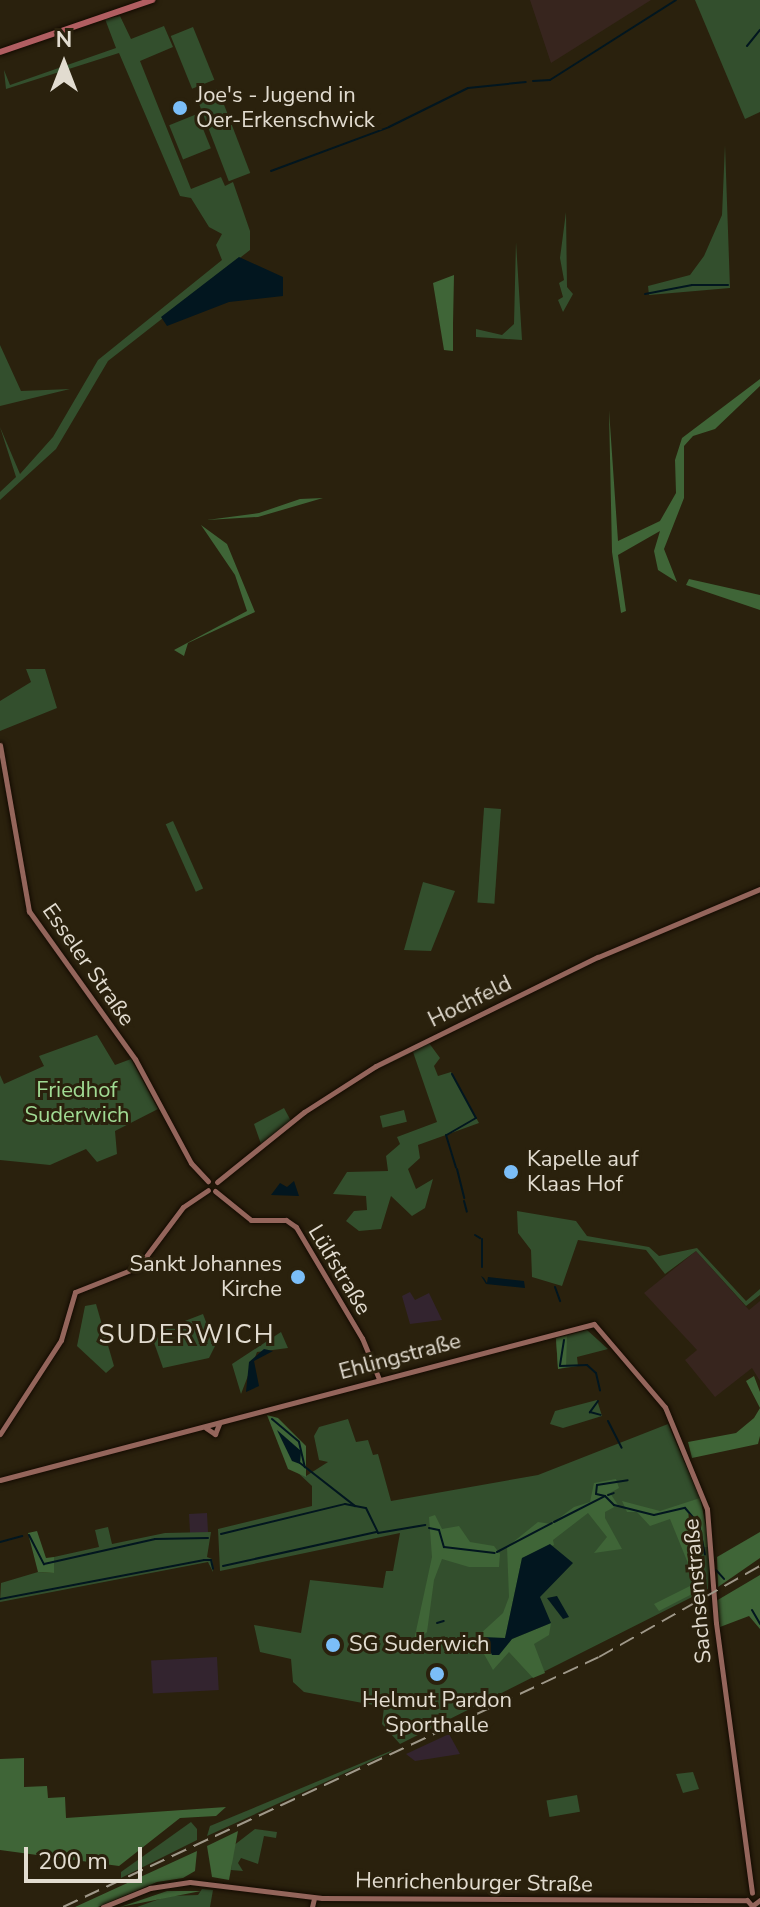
<!DOCTYPE html>
<meta charset="utf-8">
<style>
body{margin:0}
#map{position:relative;width:760px;height:1907px;overflow:hidden;background:#2a210d;font-family:"Nunito Sans",sans-serif}
div>[style]{position:absolute}
.industrial>*{inset:0;background:#37251e}
.education>*{inset:0;background:#33242f;transform-origin:0 0}
.green>*{inset:0;background:#334f2d;transform-origin:0 0}
.forest>*{inset:0;background:#3f6537}
.water>*{inset:0;background:#02161f}
.stream>*{height:2px;margin:-1px;padding:0 1px;transform-origin:1px;border-radius:1px;background:#02161f}
.roads{filter:drop-shadow(0 0 2px #130a00) drop-shadow(0 0 2px #130a00)}
.secondary>*{height:5px;margin:-2.5px;padding:0 2.5px;transform-origin:2.5px;border-radius:2.5px;background:#94655b}
.primary>*{height:6px;margin:-3px;padding:0 3px;transform-origin:3px;border-radius:3px;background:#b15e61}
.rail>*{height:2px;margin-top:-1px;transform-origin:0;background:repeating-linear-gradient(90deg,#9f9889 0 16px,transparent 0 24px)}
.dots>*{width:22px;height:22px;translate:-50% -50%;box-sizing:border-box;border:4px solid #2a210d;border-radius:50%}
span{translate:-50% -50%;white-space:nowrap;text-align:center;line-height:1.15;-webkit-text-stroke:6px #2a210d;paint-order:stroke}
.poi-label{font-size:22px;color:#e2dcd0}
.left{translate:0 -50%;text-align:left}
.right{translate:-100% -50%;text-align:right}
.street-label{font-size:22px;color:#e2dcd0}
.park-label{font-size:22px;color:#a0da93}
.quarter-label{font-size:26px;color:#e2dcd0;letter-spacing:2px}
.north{position:absolute;left:24px;top:24px;width:80px;height:80px;-webkit-text-stroke:6px #2a210d;paint-order:stroke;rotate:0deg;font-size:22px;font-weight:700;line-height:32px;text-align:center;color:#e2dcd0}
.north::after{content:'';display:block;margin:auto;width:28px;height:36px;background:#e2dcd0;clip-path:polygon(50% 0,100% 100%,50% 72%,0 100%)}
.scale{position:absolute;left:24px;top:1847px;width:118px;height:36px;box-sizing:border-box;border:4px solid #e2dcd0;border-top:0;padding-left:10px;font-size:24px;line-height:28px;white-space:nowrap;color:#e2dcd0;-webkit-text-stroke:6px #2a210d;paint-order:stroke}
</style>
<div id="map">
<div class="industrial">
<div style="clip-path:polygon(530px 0,651px 0,551px 63px)"></div>
<div style="clip-path:polygon(696px 1251px,749px 1310px,760px 1301px,760px 1381px,752px 1368px,715px 1397px,685px 1360px,697px 1350px,644px 1293px)"></div>
</div>
<div class="education">
<div style="clip-path:polygon(410px 1292px,415px 1300px,429px 1293px,442px 1320px,410px 1324px,402px 1296px)"></div>
<div style="left:207px;top:1513px;width:20px;height:18px;rotate:87deg"></div>
<div style="left:217px;top:1657px;width:33px;height:66px;rotate:87deg"></div>
<div style="clip-path:polygon(449px 1734px,460px 1754px,415px 1761px,406px 1754px)"></div>
</div>
<div class="green">
<div style="clip-path:polygon(695px 0,760px 0,760px 112px,745px 119px)"></div>
<div style="clip-path:polygon(120px 16px,131px 39px,164px 26px,173px 47px,140px 61px,191px 189px,221px 177px,225px 186px,233px 182px,250px 231px,250px 250px,108px 361px,56px 449px,0 500px,0 492px,16px 477px,0 427px,20px 474px,53px 437px,98px 360px,222px 260px,216px 245px,222px 234px,209px 227px,191px 198px,180px 196px,119px 53px,6px 89px,4px 70px,10px 85px,116px 48px,105px 19px)"></div>
<div style="left:193px;top:27px;width:57px;height:24px;rotate:68deg"></div>
<div style="left:218px;top:89px;width:90px;height:23px;rotate:69deg"></div>
<div style="left:197px;top:114px;width:37px;height:30px;rotate:68deg"></div>
<div style="clip-path:polygon(725px 145px,730px 288px,649px 295px,648px 286px,690px 275px,704px 256px,722px 215px)"></div>
<div style="clip-path:polygon(566px 212px,567px 287px,573px 294px,563px 312px,558px 300px,563px 297px,559px 283px,564px 280px,560px 258px)"></div>
<div style="clip-path:polygon(516px 242px,522px 340px,476px 337px,476px 329px,502px 335px,514px 324px)"></div>
<div style="clip-path:polygon(0 345px,21px 391px,70px 389px,0 406px)"></div>
<div style="clip-path:polygon(26px 669px,45px 669px,57px 708px,0 731px,0 701px,31px 682px)"></div>
<div style="left:501px;top:809px;width:95px;height:17px;rotate:94deg"></div>
<div style="left:173px;top:821px;width:74px;height:8px;rotate:66deg"></div>
<div style="clip-path:polygon(423px 882px,455px 891px,431px 951px,404px 950px)"></div>
<div style="clip-path:polygon(97px 1035px,115px 1065px,131px 1059px,158px 1109px,115px 1131px,117px 1154px,97px 1162px,86px 1149px,50px 1165px,0 1160px,0 1075px,4px 1084px,44px 1066px,39px 1056px)"></div>
<div style="clip-path:polygon(429px 1043px,440px 1058px,434px 1066px,438px 1076px,451px 1072px,479px 1123px,418px 1145px,420px 1158px,408px 1169px,416px 1189px,433px 1179px,425px 1208px,412px 1216px,391px 1196px,381px 1229px,359px 1231px,346px 1221px,354px 1211px,367px 1210px,366px 1196px,333px 1194px,347px 1172px,388px 1171px,386px 1156px,400px 1144px,397px 1137px,437px 1122px,413px 1052px,365px 1075px,308px 1112px,347px 1083px)"></div>
<div style="clip-path:polygon(284px 1108px,291px 1121px,261px 1144px,254px 1124px)"></div>
<div style="left:404px;top:1110px;width:12px;height:25px;rotate:76deg"></div>
<div style="clip-path:polygon(517px 1211px,576px 1221px,587px 1236px,649px 1247px,659px 1256px,697px 1248px,746px 1301px,760px 1289px,760px 1295px,746px 1306px,696px 1251px,665px 1274px,646px 1250px,578px 1240px,562px 1286px,532px 1277px,531px 1250px,518px 1233px)"></div>
<div style="clip-path:polygon(96px 1304px,114px 1366px,106px 1373px,77px 1346px,85px 1306px)"></div>
<div style="clip-path:polygon(203px 1314px,215px 1346px,209px 1358px,163px 1368px,151px 1334px)"></div>
<div style="clip-path:polygon(587px 1330px,608px 1349px,577px 1357px,578px 1366px,558px 1369px,556px 1338px)"></div>
<div style="clip-path:polygon(281px 1332px,288px 1348px,257px 1352px,241px 1394px,232px 1364px)"></div>
<div style="clip-path:polygon(597px 1400px,602px 1416px,563px 1428px,550px 1424px,555px 1411px)"></div>
<div style="clip-path:polygon(348px 1419px,356px 1442px,368px 1440px,373px 1455px,378px 1454px,391px 1501px,538px 1475px,668px 1424px,700px 1498px,710px 1547px,708px 1589px,400px 1744px,382px 1724px,384px 1707px,304px 1692px,293px 1682px,291px 1659px,260px 1652px,254px 1625px,301px 1633px,310px 1580px,383px 1588px,386px 1571px,393px 1571px,400px 1533px,220px 1571px,218px 1529px,312px 1506px,312px 1486px,295px 1470px,306px 1476px,328px 1462px,319px 1460px,314px 1436px,319px 1427px)"></div>
<div style="clip-path:polygon(108px 1527px,112px 1544px,165px 1533px,211px 1532px,207px 1557px,212px 1559px,213px 1572px,208px 1562px,0 1602px,1px 1583px,38px 1572px,54px 1573px,54px 1557px,99px 1547px,95px 1530px)"></div>
<div style="clip-path:polygon(393px 1750px,389px 1753px,207px 1836px,210px 1826px)"></div>
<div style="clip-path:polygon(693px 1772px,699px 1789px,683px 1793px,676px 1774px)"></div>
<div style="left:577px;top:1795px;width:17px;height:31px;rotate:80deg"></div>
<div style="clip-path:polygon(191px 1822px,197px 1829px,197px 1840px,121px 1878px,121px 1872px)"></div>
<div style="clip-path:polygon(255px 1829px,277px 1832px,276px 1838px,264px 1836px,258px 1864px,241px 1858px,238px 1863px,243px 1871px,231px 1870px,233px 1846px)"></div>
<div style="clip-path:polygon(202px 1889px,213px 1890px,210px 1907px,137px 1907px,168px 1896px,198px 1895px)"></div>
</div>
<div class="forest">
<div style="clip-path:polygon(454px 275px,453px 324px,453px 351px,444px 350px,433px 283px)"></div>
<div style="clip-path:polygon(760px 379px,760px 386px,715px 429px,693px 436px,684px 446px,684px 498px,664px 549px,677px 582px,658px 570px,654px 551px,660px 531px,618px 555px,626px 611px,621px 613px,612px 552px,609px 410px,618px 541px,660px 521px,676px 493px,675px 460px,682px 438px)"></div>
<div style="clip-path:polygon(323px 498px,258px 517px,207px 520px,259px 513px,300px 499px)"></div>
<div style="clip-path:polygon(201px 525px,227px 544px,255px 612px,188px 643px,184px 656px,174px 650px,247px 611px,235px 575px)"></div>
<div style="clip-path:polygon(689px 579px,760px 595px,760px 610px,686px 585px)"></div>
<div style="clip-path:polygon(567px 1336px,566px 1367px,558px 1369px,556px 1338px)"></div>
<div style="clip-path:polygon(754px 1376px,760px 1392px,760px 1436px,758px 1444px,692px 1458px,688px 1442px,736px 1433px,754px 1418px,760px 1408px,746px 1381px)"></div>
<div style="clip-path:polygon(267px 1415px,278px 1418px,306px 1446px,306px 1477px,288px 1469px)"></div>
<div style="clip-path:polygon(616px 1479px,619px 1488px,610px 1493px,618px 1505px,605px 1512px,605px 1518px,622px 1549px,594px 1553px,607px 1537px,588px 1513px,553px 1540px,554px 1545px,522px 1558px,505px 1638px,486px 1650px,499px 1655px,512px 1639px,551px 1623px,549px 1635px,534px 1644px,545px 1673px,533px 1678px,509px 1652px,493px 1670px,480px 1647px,479px 1635px,503px 1613px,509px 1597px,507px 1547px,538px 1522px,551px 1524px,574px 1507px,590px 1502px,594px 1483px)"></div>
<div style="clip-path:polygon(700px 1498px,710px 1547px,704px 1547px,698px 1531px,694px 1543px,699px 1546px,703px 1567px,696px 1592px,659px 1611px,654px 1604px,696px 1583px,670px 1519px,650px 1526px,637px 1512px,627px 1512px,622px 1501px,660px 1511px)"></div>
<div style="clip-path:polygon(435px 1515px,442px 1529px,459px 1526px,470px 1542px,494px 1546px,500px 1554px,499px 1567px,469px 1567px,442px 1559px,434px 1580px,427px 1632px,413px 1645px,432px 1557px,429px 1517px)"></div>
<div style="clip-path:polygon(37px 1531px,46px 1558px,54px 1557px,54px 1573px,38px 1572px,28px 1533px)"></div>
<div style="clip-path:polygon(760px 1532px,760px 1558px,718px 1587px,717px 1557px)"></div>
<div style="clip-path:polygon(760px 1575px,760px 1629px,749px 1616px,720px 1627px,716px 1601px)"></div>
<div style="clip-path:polygon(24px 1758px,24px 1787px,47px 1786px,48px 1798px,65px 1797px,66px 1818px,226px 1807px,216px 1816px,180px 1818px,119px 1866px,0 1850px,0 1759px)"></div>
<div style="clip-path:polygon(238px 1831px,229px 1880px,212px 1877px,207px 1846px)"></div>
<div style="clip-path:polygon(197px 1851px,195px 1871px,183px 1878px,157px 1882px,98px 1907px,75px 1907px)"></div>
<div style="clip-path:polygon(167px 1891px,201px 1891px,120px 1907px,132px 1903px)"></div>
</div>
<div class="water">
<div style="clip-path:polygon(239px 257px,283px 277px,283px 296px,229px 302px,167px 326px,161px 317px)"></div>
<div style="clip-path:polygon(294px 1181px,299px 1196px,271px 1195px,280px 1183px,287px 1187px)"></div>
<div style="clip-path:polygon(481px 1276px,484px 1278px,487px 1283px,488px 1277px,524px 1281px,525px 1288px,486px 1284px)"></div>
<div style="clip-path:polygon(264px 1349px,273px 1351px,254px 1361px,259px 1386px,246px 1392px,249px 1362px)"></div>
<div style="clip-path:polygon(277px 1430px,301px 1451px,300px 1464px,292px 1461px)"></div>
<div style="clip-path:polygon(550px 1544px,573px 1563px,540px 1597px,551px 1623px,512px 1639px,499px 1655px,492px 1655px,483px 1637px,505px 1638px,522px 1558px)"></div>
<div style="clip-path:polygon(557px 1596px,569px 1617px,563px 1619px,547px 1598px)"></div>
</div>
<div class="stream">
<div style="left:747px;top:46px;width:21px;rotate:-51deg"></div>
<div style="left:533px;top:81px;width:17px;rotate:-3deg"></div>
<div style="left:550px;top:80px;width:149px;rotate:-32.4deg"></div>
<div style="left:271px;top:171px;width:126px;rotate:-20.4deg"></div>
<div style="left:389px;top:127px;width:88px;rotate:-26.3deg"></div>
<div style="left:468px;top:88px;width:58px;rotate:-5.9deg"></div>
<div style="left:645px;top:294px;width:48px;rotate:-10.8deg"></div>
<div style="left:692px;top:285px;width:36px"></div>
<div style="left:452px;top:1074px;width:50px;rotate:61.4deg"></div>
<div style="left:476px;top:1118px;width:34px;rotate:150deg"></div>
<div style="left:446px;top:1135px;width:34px;rotate:73deg"></div>
<div style="left:457px;top:1169px;width:30px;rotate:76deg"></div>
<div style="left:464px;top:1201px;width:11px;rotate:75deg"></div>
<div style="left:475px;top:1235px;width:6px;rotate:31deg"></div>
<div style="left:482px;top:1239px;width:28px;rotate:90deg"></div>
<div style="left:555px;top:1287px;width:15px;rotate:70deg"></div>
<div style="left:564px;top:1340px;width:26px;rotate:99deg"></div>
<div style="left:560px;top:1366px;width:27px;rotate:-2deg"></div>
<div style="left:587px;top:1365px;width:12px;rotate:42deg"></div>
<div style="left:596px;top:1373px;width:18px;rotate:77deg"></div>
<div style="left:598px;top:1401px;width:14px;rotate:126deg"></div>
<div style="left:590px;top:1412px;width:11px;rotate:15deg"></div>
<div style="left:272px;top:1419px;width:35px;rotate:40deg"></div>
<div style="left:299px;top:1442px;width:26px;rotate:77deg"></div>
<div style="left:608px;top:1421px;width:30px;rotate:63deg"></div>
<div style="left:300px;top:1463px;width:70px;rotate:38deg"></div>
<div style="left:608px;top:1495px;width:6px;rotate:-18deg"></div>
<div style="left:605px;top:1496px;width:9px;rotate:-167deg"></div>
<div style="left:596px;top:1494px;width:9px;rotate:-84deg"></div>
<div style="left:597px;top:1485px;width:31px;rotate:-9deg"></div>
<div style="left:554px;top:1522px;width:57px;rotate:-27deg"></div>
<div style="left:605px;top:1496px;width:13px;rotate:45deg"></div>
<div style="left:614px;top:1505px;width:41px;rotate:14deg"></div>
<div style="left:654px;top:1515px;width:32px;rotate:-13deg"></div>
<div style="left:685px;top:1508px;width:21px;rotate:49deg"></div>
<div style="left:699px;top:1524px;width:31px;rotate:79deg"></div>
<div style="left:429px;top:1528px;width:10px;rotate:11deg"></div>
<div style="left:439px;top:1530px;width:18px;rotate:74deg"></div>
<div style="left:444px;top:1547px;width:51px;rotate:6.7deg"></div>
<div style="left:221px;top:1534px;width:128px;rotate:-13.6deg"></div>
<div style="left:345px;top:1504px;width:21px;rotate:11deg"></div>
<div style="left:366px;top:1508px;width:28px;rotate:64deg"></div>
<div style="left:378px;top:1533px;width:48px;rotate:-9.7deg"></div>
<div style="left:29px;top:1535px;width:33px;rotate:63deg"></div>
<div style="left:44px;top:1564px;width:114px;rotate:-12.7deg"></div>
<div style="left:155px;top:1539px;width:53px;rotate:-1.1deg"></div>
<div style="left:0;top:1542px;width:23px;rotate:-15deg"></div>
<div style="left:497px;top:1552px;width:62px;rotate:-27.8deg"></div>
<div style="left:223px;top:1566px;width:157px;rotate:-12.5deg"></div>
<div style="left:716px;top:1570px;width:12px;rotate:48deg"></div>
<div style="left:0;top:1599px;width:208px;rotate:-10.8deg"></div>
<div style="left:204px;top:1560px;width:7px"></div>
<div style="left:211px;top:1560px;width:9px;rotate:77deg"></div>
<div style="left:752px;top:1610px;width:16px;rotate:60deg"></div>
<div style="left:437px;top:1623px;width:7px;rotate:-16deg"></div>
</div>
<div class="roads">
<div class="secondary">
<div style="left:0;top:745px;width:169px;rotate:80.1deg"></div>
<div style="left:29px;top:911px;width:182px;rotate:54.4deg"></div>
<div style="left:135px;top:1059px;width:118px;rotate:61.7deg"></div>
<div style="left:191px;top:1163px;width:25px;rotate:47deg"></div>
<div style="left:217px;top:1182px;width:112px;rotate:-38.8deg"></div>
<div style="left:304px;top:1112px;width:85px;rotate:-32.6deg"></div>
<div style="left:376px;top:1066px;width:247px;rotate:-26.2deg"></div>
<div style="left:598px;top:957px;width:176px;rotate:-22.8deg"></div>
<div style="left:215px;top:1191px;width:46px;rotate:38.9deg"></div>
<div style="left:251px;top:1220px;width:35px"></div>
<div style="left:286px;top:1220px;width:12px;rotate:35deg"></div>
<div style="left:296px;top:1227px;width:129px;rotate:59.3deg"></div>
<div style="left:362px;top:1338px;width:44px;rotate:67.5deg"></div>
<div style="left:206px;top:1428px;width:11px;rotate:34deg"></div>
<div style="left:215px;top:1434px;width:11px;rotate:-68deg"></div>
<div style="left:0;top:1434px;width:112px;rotate:-57deg"></div>
<div style="left:61px;top:1340px;width:50px;rotate:-73.7deg"></div>
<div style="left:75px;top:1292px;width:68px;rotate:-21.6deg"></div>
<div style="left:138px;top:1267px;width:75px;rotate:-53.1deg"></div>
<div style="left:183px;top:1207px;width:30px;rotate:-34deg"></div>
<div style="left:0;top:1480px;width:614px;rotate:-14.72deg"></div>
<div style="left:594px;top:1324px;width:109px;rotate:49.5deg"></div>
<div style="left:665px;top:1407px;width:110px;rotate:67.6deg"></div>
<div style="left:707px;top:1509px;width:114px;rotate:85.5deg"></div>
<div style="left:716px;top:1623px;width:272px;rotate:82.4deg"></div>
<div style="left:747px;top:1900px;width:8px;rotate:50deg"></div>
<div style="left:752px;top:1906px;width:10px;rotate:-37deg"></div>
<div style="left:103px;top:1907px;width:51px;rotate:-22deg"></div>
<div style="left:150px;top:1888px;width:40px;rotate:-8.5deg"></div>
<div style="left:190px;top:1882px;width:133px;rotate:6.9deg"></div>
<div style="left:322px;top:1898px;width:425px;rotate:0.3deg"></div>
<div style="left:312px;top:1907px;width:9px;rotate:-77deg"></div>
</div>
<div class="primary">
<div style="left:0;top:52px;width:161px;rotate:-18.9deg"></div>
</div>
</div>
<div class="rail">
<div style="left:63px;top:1907px;width:591px;rotate:-25.01deg"></div>
<div style="left:599px;top:1657px;width:185px;rotate:-29.5deg"></div>
</div>
<div class="dots">
<div style="left:180px;top:108px;background:#7bbef8"></div>
<div style="left:511px;top:1172px;background:#7bbef8"></div>
<div style="left:298px;top:1277px;background:#7bbef8"></div>
<div style="left:333px;top:1645px;background:#7bbef8"></div>
<div style="left:437px;top:1674px;background:#7bbef8"></div>
</div>
<div class="poi-label">
<span class="left" style="left:196px;top:108px">Joe's - Jugend in<br>Oer-Erkenschwick</span>
<span class="left" style="left:527px;top:1172px">Kapelle auf<br>Klaas Hof</span>
<span class="right" style="left:282px;top:1277px">Sankt Johannes<br>Kirche</span>
<span class="left" style="left:349px;top:1645px">SG Suderwich</span>
<span style="left:437px;top:1713px">Helmut Pardon<br>Sporthalle</span>
</div>
<div class="street-label">
<span style="left:88px;top:965px;rotate:55deg">Esseler Straße</span>
<span style="left:470px;top:1002px;rotate:-26deg">Hochfeld</span>
<span style="left:339px;top:1270px;rotate:59deg">Lülfstraße</span>
<span style="left:400px;top:1357px;rotate:-15deg">Ehlingstraße</span>
<span style="left:698px;top:1591px;rotate:-95deg">Sachsenstraße</span>
<span style="left:474px;top:1883px;rotate:1deg">Henrichenburger Straße</span>
</div>
<div class="park-label">
<span style="left:77px;top:1103px">Friedhof<br>Suderwich</span>
</div>
<div class="quarter-label">
<span style="left:187px;top:1335px">SUDERWICH</span>
</div>
<div class="north">N</div>
<div class="scale">200 m</div>
</div>
